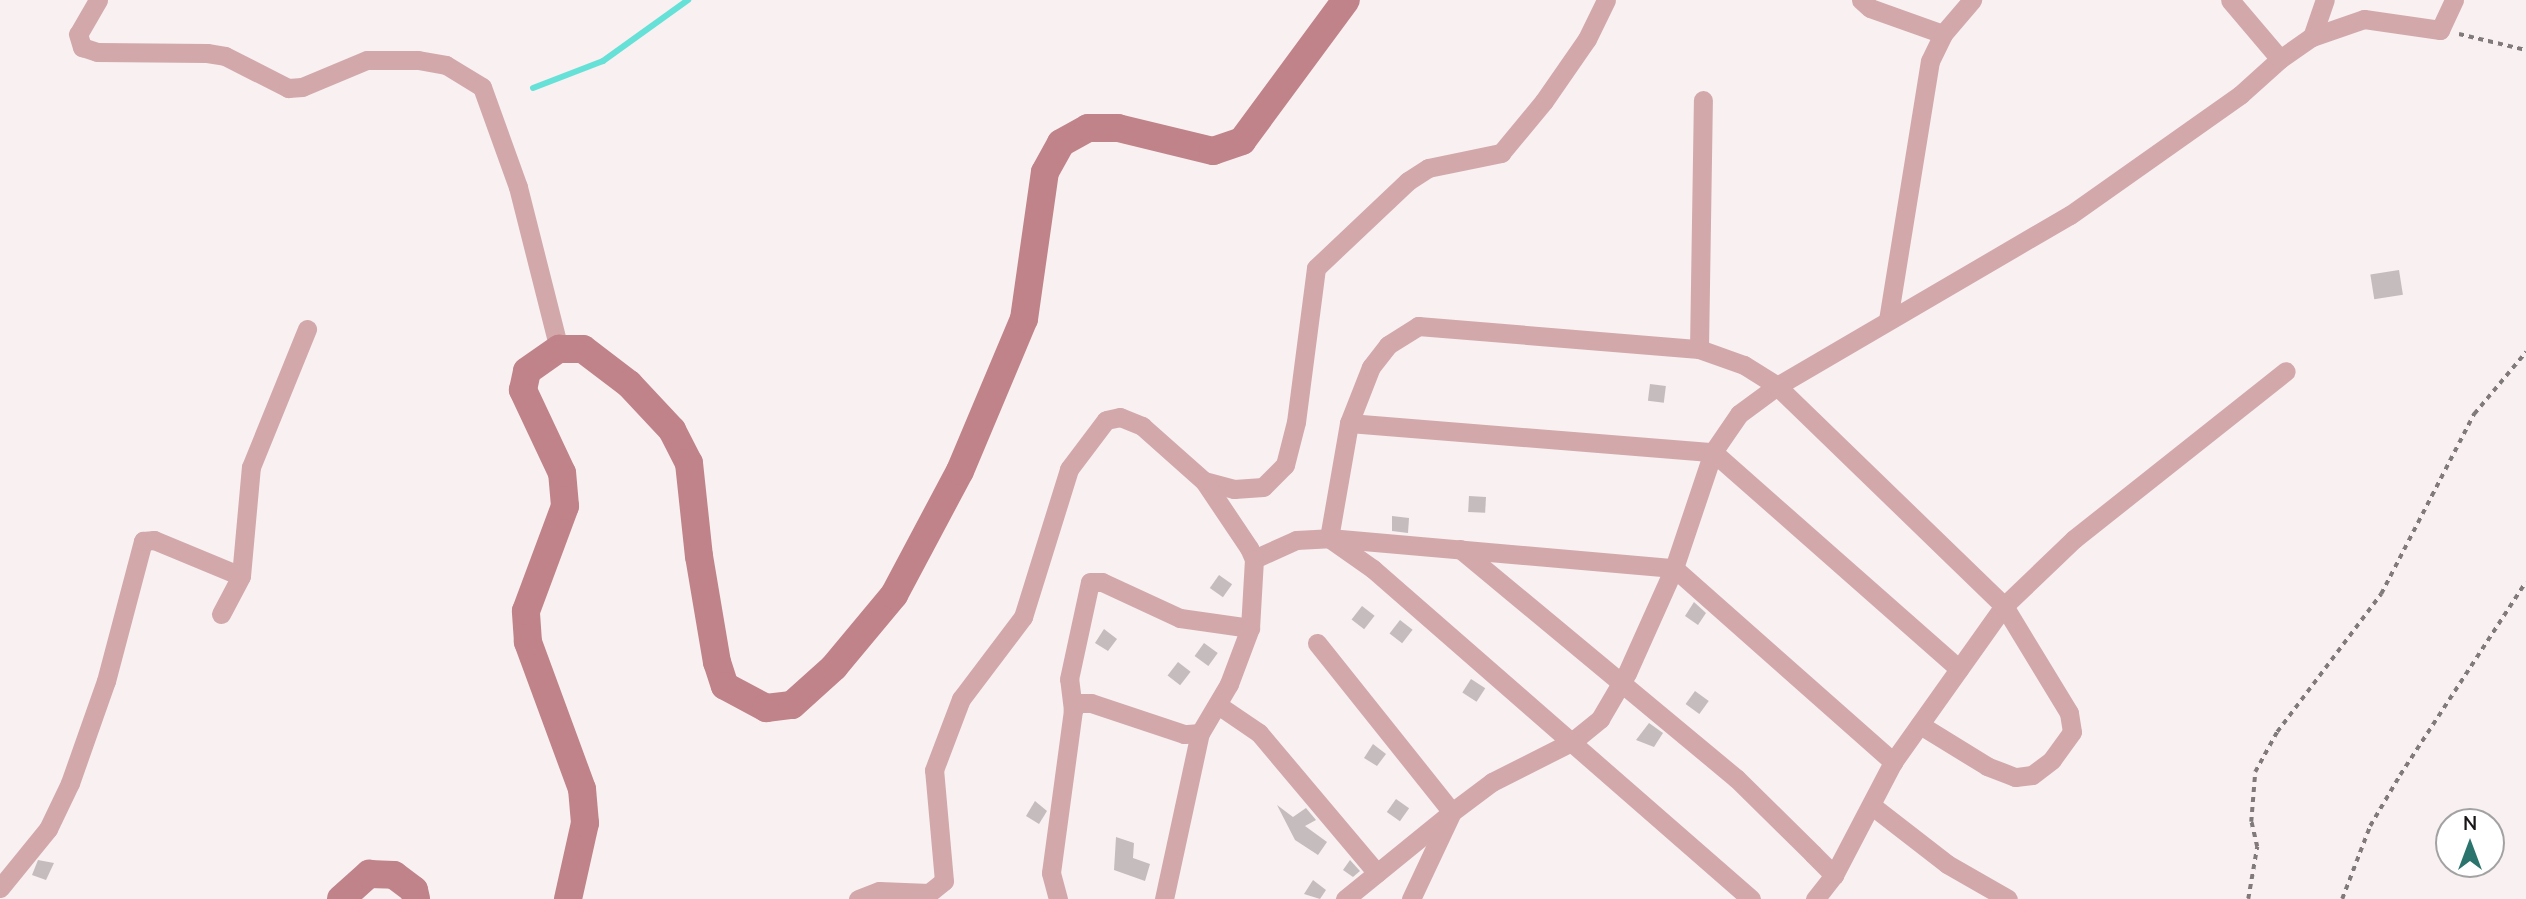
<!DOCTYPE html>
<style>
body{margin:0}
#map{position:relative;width:2526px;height:899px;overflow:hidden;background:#f8f0f1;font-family:"Nunito Sans",sans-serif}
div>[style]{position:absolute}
.stream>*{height:6px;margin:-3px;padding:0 3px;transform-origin:3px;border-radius:3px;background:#66e1d7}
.building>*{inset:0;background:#c5bdbd;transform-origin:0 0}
.path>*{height:3.5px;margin-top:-1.75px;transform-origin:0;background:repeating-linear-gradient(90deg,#807a7b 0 5px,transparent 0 10px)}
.street>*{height:19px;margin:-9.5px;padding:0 9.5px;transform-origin:9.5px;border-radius:9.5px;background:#d2a8ab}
.secondary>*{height:28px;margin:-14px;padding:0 14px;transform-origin:14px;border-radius:14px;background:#c08389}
span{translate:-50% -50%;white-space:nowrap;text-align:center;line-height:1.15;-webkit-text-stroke:5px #fff;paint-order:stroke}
.north{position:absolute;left:2435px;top:808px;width:70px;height:70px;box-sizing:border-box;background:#fff;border:2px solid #a3a2a3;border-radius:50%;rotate:0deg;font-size:19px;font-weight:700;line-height:28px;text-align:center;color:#1a1718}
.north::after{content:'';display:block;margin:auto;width:24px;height:32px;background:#2b746e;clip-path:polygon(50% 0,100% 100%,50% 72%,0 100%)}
</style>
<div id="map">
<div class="stream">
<div style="left:533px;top:88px;width:75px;rotate:-21.1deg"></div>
<div style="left:603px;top:61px;width:105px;rotate:-35.7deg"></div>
</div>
<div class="building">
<div style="left:2399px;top:270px;width:25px;height:29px;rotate:81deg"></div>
<div style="left:1650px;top:384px;width:16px;height:17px;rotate:7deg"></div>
<div style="left:1469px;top:496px;width:17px;height:16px;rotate:3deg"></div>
<div style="clip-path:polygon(1392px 516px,1409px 518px,1408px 533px,1392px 531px)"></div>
<div style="left:1219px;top:575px;width:16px;height:16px;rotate:35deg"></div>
<div style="clip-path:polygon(1694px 602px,1706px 613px,1698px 625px,1685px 616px)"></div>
<div style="left:1362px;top:606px;width:16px;height:17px;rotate:38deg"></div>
<div style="left:1400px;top:620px;width:16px;height:17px;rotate:38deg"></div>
<div style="clip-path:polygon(1104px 629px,1117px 639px,1108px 651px,1095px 643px)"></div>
<div style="left:1204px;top:643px;width:17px;height:16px;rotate:36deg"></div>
<div style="left:1178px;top:662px;width:16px;height:17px;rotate:38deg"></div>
<div style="left:1471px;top:679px;width:17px;height:16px;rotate:33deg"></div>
<div style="left:1695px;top:691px;width:17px;height:16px;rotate:36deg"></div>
<div style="clip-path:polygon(1649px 723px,1663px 733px,1654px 747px,1636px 740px)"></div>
<div style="clip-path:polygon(1373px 744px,1386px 754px,1377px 766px,1364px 758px)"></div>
<div style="left:1396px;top:799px;width:16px;height:16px;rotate:35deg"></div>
<div style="clip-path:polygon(1035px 801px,1047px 811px,1039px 824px,1026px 816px)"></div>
<div style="clip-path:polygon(1277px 805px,1293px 817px,1306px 808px,1316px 820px,1305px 826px,1327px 842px,1318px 855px,1295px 840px)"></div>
<div style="clip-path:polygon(1116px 837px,1134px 843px,1133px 858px,1150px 864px,1145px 881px,1114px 870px)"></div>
<div style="clip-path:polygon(38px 860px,54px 863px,46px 880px,32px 875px)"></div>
<div style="clip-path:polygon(1350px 860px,1360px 871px,1353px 877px,1343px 870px)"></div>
<div style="clip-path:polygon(1313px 880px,1326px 890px,1320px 899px,1304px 894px)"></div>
</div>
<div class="path">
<div style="left:2459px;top:34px;width:69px;rotate:13.4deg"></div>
<div style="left:2248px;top:899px;width:53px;rotate:-80.2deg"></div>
<div style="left:2257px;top:847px;width:26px;rotate:-103deg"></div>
<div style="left:2251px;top:822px;width:50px;rotate:-85.4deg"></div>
<div style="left:2255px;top:772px;width:46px;rotate:-61.2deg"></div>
<div style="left:2277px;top:732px;width:173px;rotate:-53deg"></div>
<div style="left:2381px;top:594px;width:203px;rotate:-62.7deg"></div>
<div style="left:2474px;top:414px;width:81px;rotate:-50deg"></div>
<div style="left:2342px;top:899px;width:78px;rotate:-69deg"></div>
<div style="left:2370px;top:826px;width:59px;rotate:-59.5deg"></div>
<div style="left:2400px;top:775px;width:230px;rotate:-56.9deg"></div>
</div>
<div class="street">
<div style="left:98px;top:0;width:39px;rotate:120deg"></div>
<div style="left:78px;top:34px;width:14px;rotate:73deg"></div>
<div style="left:82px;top:47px;width:16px;rotate:18deg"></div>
<div style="left:97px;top:52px;width:110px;rotate:0.5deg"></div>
<div style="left:207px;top:53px;width:18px;rotate:9deg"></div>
<div style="left:225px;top:56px;width:71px;rotate:26.9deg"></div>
<div style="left:288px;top:88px;width:14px;rotate:-4deg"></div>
<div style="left:302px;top:87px;width:70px;rotate:-22.6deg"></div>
<div style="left:367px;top:60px;width:51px"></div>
<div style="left:418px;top:60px;width:28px;rotate:10deg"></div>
<div style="left:446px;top:65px;width:42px;rotate:31.4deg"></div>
<div style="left:482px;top:87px;width:106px;rotate:70.2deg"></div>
<div style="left:518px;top:187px;width:167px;rotate:75.8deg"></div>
<div style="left:1861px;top:0;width:12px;rotate:42deg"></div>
<div style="left:1870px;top:8px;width:77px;rotate:19.6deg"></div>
<div style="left:2312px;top:37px;width:55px;rotate:-19.1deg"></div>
<div style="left:2364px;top:19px;width:77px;rotate:8.2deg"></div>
<div style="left:2440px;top:30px;width:33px;rotate:-65deg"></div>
<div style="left:2280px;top:59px;width:39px;rotate:-35deg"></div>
<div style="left:2312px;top:37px;width:39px;rotate:-71deg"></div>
<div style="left:1888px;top:320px;width:262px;rotate:-80.8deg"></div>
<div style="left:1930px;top:61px;width:30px;rotate:-64deg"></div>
<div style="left:1943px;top:34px;width:45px;rotate:-49.5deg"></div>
<div style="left:1699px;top:349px;width:249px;rotate:-89.1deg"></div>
<div style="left:1349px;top:423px;width:365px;rotate:4.6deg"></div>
<div style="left:1713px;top:452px;width:328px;rotate:41.4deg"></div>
<div style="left:1204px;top:481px;width:31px;rotate:15deg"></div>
<div style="left:1234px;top:489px;width:29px;rotate:-4deg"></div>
<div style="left:1263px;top:487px;width:31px;rotate:-45deg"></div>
<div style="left:1285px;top:465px;width:44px;rotate:-75.7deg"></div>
<div style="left:1296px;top:422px;width:155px;rotate:-82.6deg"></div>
<div style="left:1316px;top:268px;width:127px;rotate:-43.4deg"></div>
<div style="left:1408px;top:181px;width:24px;rotate:-33deg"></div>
<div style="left:1428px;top:168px;width:75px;rotate:-11.6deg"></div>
<div style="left:1501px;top:153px;width:67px;rotate:-50.4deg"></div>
<div style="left:1544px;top:101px;width:75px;rotate:-55.3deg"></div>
<div style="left:1587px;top:39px;width:43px;rotate:-64deg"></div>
<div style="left:1460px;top:549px;width:359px;rotate:39.7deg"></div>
<div style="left:1736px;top:778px;width:108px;rotate:44.6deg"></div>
<div style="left:1813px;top:854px;width:30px;rotate:45deg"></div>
<div style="left:1834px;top:875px;width:31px;rotate:128deg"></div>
<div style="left:1254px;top:559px;width:46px;rotate:-24.3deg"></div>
<div style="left:1296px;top:540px;width:33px;rotate:-3deg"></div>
<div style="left:1329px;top:538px;width:346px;rotate:5deg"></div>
<div style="left:1674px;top:568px;width:293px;rotate:41.5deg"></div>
<div style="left:221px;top:614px;width:43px;rotate:-62.2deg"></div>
<div style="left:241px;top:576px;width:109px;rotate:-84.8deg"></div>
<div style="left:251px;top:467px;width:149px;rotate:-67.9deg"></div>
<div style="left:1317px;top:643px;width:216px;rotate:51.4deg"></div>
<div style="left:1452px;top:812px;width:138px;rotate:140.9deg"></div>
<div style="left:1218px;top:705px;width:50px;rotate:34.3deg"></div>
<div style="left:1259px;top:733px;width:183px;rotate:49.9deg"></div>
<div style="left:1073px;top:710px;width:31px;rotate:-97deg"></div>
<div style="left:1069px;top:679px;width:99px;rotate:-77.8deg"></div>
<div style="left:1090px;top:582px;width:12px"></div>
<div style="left:1102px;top:582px;width:86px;rotate:24.8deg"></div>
<div style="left:1180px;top:618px;width:71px;rotate:8.1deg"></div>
<div style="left:1871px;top:805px;width:96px;rotate:37.8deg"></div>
<div style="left:1947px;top:864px;width:70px;rotate:29.8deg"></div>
<div style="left:1834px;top:875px;width:127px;rotate:-62.4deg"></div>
<div style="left:1893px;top:762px;width:191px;rotate:-54.6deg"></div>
<div style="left:2004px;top:606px;width:97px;rotate:-43.7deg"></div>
<div style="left:2074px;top:539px;width:270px;rotate:-38.4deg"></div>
<div style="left:0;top:888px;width:76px;rotate:-50.9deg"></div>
<div style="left:48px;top:829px;width:51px;rotate:-64.4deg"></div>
<div style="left:70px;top:783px;width:108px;rotate:-70.6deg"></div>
<div style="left:106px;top:681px;width:145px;rotate:-75.2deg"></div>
<div style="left:143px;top:541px;width:11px;rotate:-5deg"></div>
<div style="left:154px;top:540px;width:94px;rotate:22.5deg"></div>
<div style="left:858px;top:899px;width:22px;rotate:-21deg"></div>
<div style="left:879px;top:891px;width:50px;rotate:2.3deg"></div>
<div style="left:929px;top:893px;width:19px;rotate:-39deg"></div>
<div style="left:944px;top:881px;width:111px;rotate:-95.1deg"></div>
<div style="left:934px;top:770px;width:76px;rotate:-69.2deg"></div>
<div style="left:961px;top:699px;width:103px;rotate:-52.9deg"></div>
<div style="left:1023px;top:617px;width:155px;rotate:-72.7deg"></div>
<div style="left:1069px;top:469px;width:61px;rotate:-52.9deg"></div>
<div style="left:1106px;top:420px;width:14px;rotate:-12deg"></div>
<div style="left:1120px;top:417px;width:24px;rotate:22deg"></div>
<div style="left:1142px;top:426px;width:83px;rotate:41.6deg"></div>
<div style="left:1204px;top:481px;width:81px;rotate:56.1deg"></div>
<div style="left:1249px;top:548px;width:12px;rotate:66deg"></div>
<div style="left:1254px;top:559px;width:69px;rotate:93.3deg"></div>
<div style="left:1250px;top:628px;width:60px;rotate:110.6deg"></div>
<div style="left:1229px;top:684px;width:57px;rotate:120.6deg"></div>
<div style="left:1200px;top:733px;width:16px;rotate:176deg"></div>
<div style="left:1184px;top:734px;width:98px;rotate:-161.6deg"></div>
<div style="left:1091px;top:703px;width:13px;rotate:180deg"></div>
<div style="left:1078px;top:703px;width:9px;rotate:126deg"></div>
<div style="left:1073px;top:710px;width:164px;rotate:97.7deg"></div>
<div style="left:1051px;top:873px;width:27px;rotate:75deg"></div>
<div style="left:1164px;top:899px;width:170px;rotate:-77.8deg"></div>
<div style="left:1411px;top:899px;width:96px;rotate:-64.8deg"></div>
<div style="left:1452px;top:812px;width:50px;rotate:-36.9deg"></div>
<div style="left:1492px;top:782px;width:91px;rotate:-26.8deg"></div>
<div style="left:1573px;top:741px;width:35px;rotate:-39deg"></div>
<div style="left:1600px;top:719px;width:53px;rotate:-59.6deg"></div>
<div style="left:1627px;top:673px;width:115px;rotate:-65.9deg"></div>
<div style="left:1674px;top:568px;width:122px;rotate:-71.4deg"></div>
<div style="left:1713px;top:452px;width:46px;rotate:-55.6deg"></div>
<div style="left:1739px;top:414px;width:47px;rotate:-36.4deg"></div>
<div style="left:1777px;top:386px;width:339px;rotate:-30.3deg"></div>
<div style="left:2070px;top:215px;width:208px;rotate:-35.2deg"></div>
<div style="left:2240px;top:95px;width:54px;rotate:-42deg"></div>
<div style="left:2280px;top:59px;width:77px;rotate:-130.3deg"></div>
<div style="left:1751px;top:899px;width:502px;rotate:-138.88deg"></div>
<div style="left:1373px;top:569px;width:54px;rotate:-144.8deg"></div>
<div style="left:1329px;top:538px;width:117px;rotate:-80.1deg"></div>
<div style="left:1349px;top:423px;width:60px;rotate:-68.6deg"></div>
<div style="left:1371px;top:367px;width:28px;rotate:-52deg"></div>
<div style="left:1388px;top:345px;width:36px;rotate:-32deg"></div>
<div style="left:1418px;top:326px;width:282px;rotate:4.7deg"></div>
<div style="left:1699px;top:349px;width:48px;rotate:19.6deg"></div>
<div style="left:1744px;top:365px;width:39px;rotate:32deg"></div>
<div style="left:1777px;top:386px;width:316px;rotate:44.1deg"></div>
<div style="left:2004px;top:606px;width:125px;rotate:58.7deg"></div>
<div style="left:2069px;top:713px;width:19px;rotate:81deg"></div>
<div style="left:2072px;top:732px;width:34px;rotate:126deg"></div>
<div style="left:2052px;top:760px;width:25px;rotate:143deg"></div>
<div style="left:2032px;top:775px;width:17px;rotate:173deg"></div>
<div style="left:2015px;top:777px;width:30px;rotate:-159deg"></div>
<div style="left:1987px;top:766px;width:79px;rotate:-148.5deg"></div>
</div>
<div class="secondary">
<div style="left:341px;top:899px;width:38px;rotate:-42deg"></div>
<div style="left:369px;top:874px;width:25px;rotate:2deg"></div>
<div style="left:394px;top:875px;width:25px;rotate:37deg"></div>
<div style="left:414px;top:890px;width:9px;rotate:77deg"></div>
<div style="left:568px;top:899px;width:78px;rotate:-77.4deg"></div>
<div style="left:585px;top:823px;width:34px;rotate:-95deg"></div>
<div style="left:582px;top:789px;width:157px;rotate:-110.2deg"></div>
<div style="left:528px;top:642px;width:31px;rotate:-94deg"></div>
<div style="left:526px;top:611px;width:112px;rotate:-69.6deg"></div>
<div style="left:565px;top:506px;width:33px;rotate:-95deg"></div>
<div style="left:562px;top:473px;width:92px;rotate:-115.2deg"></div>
<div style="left:523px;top:390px;width:19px;rotate:-78deg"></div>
<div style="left:527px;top:371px;width:39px;rotate:-35deg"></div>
<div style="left:559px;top:349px;width:24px"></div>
<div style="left:583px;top:349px;width:58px;rotate:37.3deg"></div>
<div style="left:629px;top:384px;width:63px;rotate:46.9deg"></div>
<div style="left:672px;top:430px;width:37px;rotate:63deg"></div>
<div style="left:689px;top:463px;width:94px;rotate:83.9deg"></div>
<div style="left:699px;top:556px;width:108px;rotate:80.4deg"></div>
<div style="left:717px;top:662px;width:25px;rotate:72deg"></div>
<div style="left:725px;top:686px;width:47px;rotate:28.2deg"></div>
<div style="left:766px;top:708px;width:26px;rotate:-7deg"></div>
<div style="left:792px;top:705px;width:57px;rotate:-42.1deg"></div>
<div style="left:834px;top:667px;width:94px;rotate:-50.2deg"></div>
<div style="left:894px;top:595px;width:140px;rotate:-62deg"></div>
<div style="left:960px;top:471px;width:165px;rotate:-67.2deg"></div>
<div style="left:1024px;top:319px;width:148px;rotate:-81.9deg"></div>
<div style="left:1045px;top:172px;width:33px;rotate:-61deg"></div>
<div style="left:1061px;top:143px;width:31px;rotate:-29deg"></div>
<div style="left:1088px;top:128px;width:30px"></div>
<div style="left:1118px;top:128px;width:98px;rotate:13.6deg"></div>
<div style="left:1213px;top:151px;width:31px;rotate:-19deg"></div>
<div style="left:1242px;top:141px;width:175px;rotate:-53.6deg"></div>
</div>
<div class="north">N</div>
</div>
